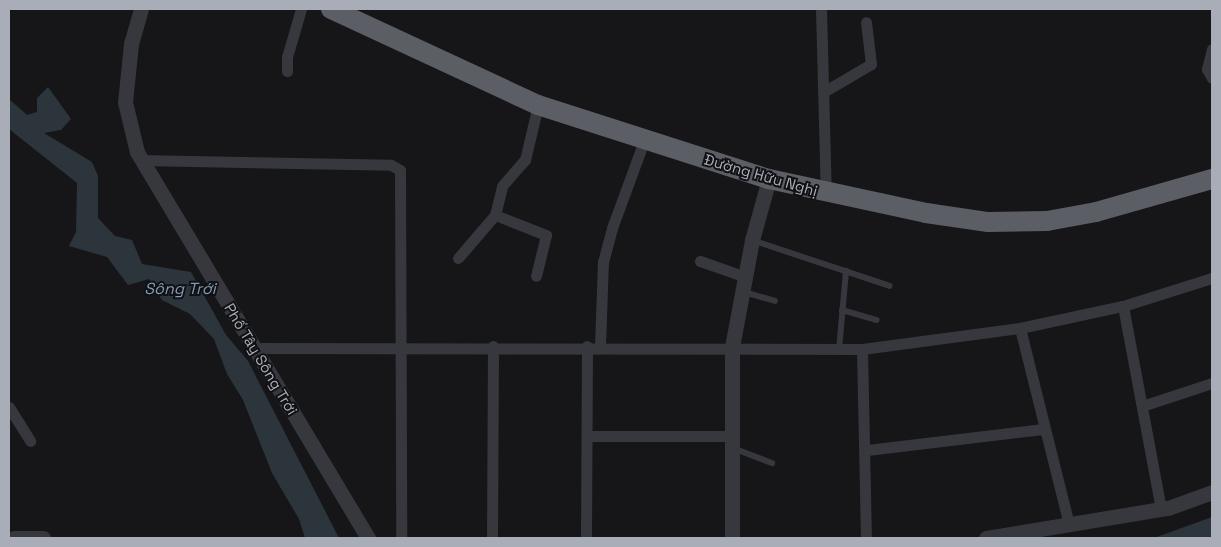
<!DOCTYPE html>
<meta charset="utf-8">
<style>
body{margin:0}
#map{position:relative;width:1221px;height:547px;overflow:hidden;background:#161618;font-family:"Space Grotesk",sans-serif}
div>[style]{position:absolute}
.water>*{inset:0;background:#2c353c}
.service>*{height:5.5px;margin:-2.75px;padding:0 2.75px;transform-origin:2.75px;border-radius:2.75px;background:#37383d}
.minor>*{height:11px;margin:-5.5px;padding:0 5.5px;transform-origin:5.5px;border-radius:5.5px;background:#37383d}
.tertiary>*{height:15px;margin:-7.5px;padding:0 7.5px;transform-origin:7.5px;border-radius:7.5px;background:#37383d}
.trunk>*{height:20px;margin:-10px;padding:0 10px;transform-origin:10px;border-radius:10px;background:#5b5e65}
span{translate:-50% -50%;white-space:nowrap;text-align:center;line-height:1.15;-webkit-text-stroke:4px #111113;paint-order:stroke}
.street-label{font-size:15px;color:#a8adb8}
.water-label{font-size:16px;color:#7f9bb3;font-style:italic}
.frame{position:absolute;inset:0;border:10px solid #a8adb8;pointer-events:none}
</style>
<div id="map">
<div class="water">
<div style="clip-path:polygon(48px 87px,71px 119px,61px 130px,44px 133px,92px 162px,98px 176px,98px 218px,115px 236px,132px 240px,142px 264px,191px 272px,226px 335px,248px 361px,339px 538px,305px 538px,299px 519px,272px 473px,243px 400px,227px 374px,214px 339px,190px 314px,162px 300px,149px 279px,128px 285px,107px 257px,69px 246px,76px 232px,77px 183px,9px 129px,9px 99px,27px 115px,37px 112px,37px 98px)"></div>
<div style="clip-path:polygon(1212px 517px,1212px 538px,1154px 538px)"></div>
</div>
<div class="service">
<div style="left:752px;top:240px;width:145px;rotate:18.4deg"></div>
<div style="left:744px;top:292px;width:32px;rotate:16deg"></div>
<div style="left:842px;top:310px;width:36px;rotate:16deg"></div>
<div style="left:839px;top:350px;width:79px;rotate:-84.9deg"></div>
<div style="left:733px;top:448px;width:42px;rotate:21deg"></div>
</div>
<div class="minor">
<div style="left:821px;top:9px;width:185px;rotate:88.5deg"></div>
<div style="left:1212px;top:49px;width:21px;rotate:104deg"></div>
<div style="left:1207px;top:69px;width:10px;rotate:61deg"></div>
<div style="left:287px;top:71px;width:14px;rotate:-90deg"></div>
<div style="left:287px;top:57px;width:50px;rotate:-73.7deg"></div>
<div style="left:825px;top:91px;width:53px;rotate:-30.4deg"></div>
<div style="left:871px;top:64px;width:42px;rotate:-96.8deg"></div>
<div style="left:141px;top:160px;width:250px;rotate:1.1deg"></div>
<div style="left:391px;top:165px;width:10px;rotate:29deg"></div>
<div style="left:400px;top:170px;width:368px;rotate:89.8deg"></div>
<div style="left:495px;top:215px;width:55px;rotate:21.4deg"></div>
<div style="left:546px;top:235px;width:42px;rotate:103.7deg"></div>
<div style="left:458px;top:258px;width:57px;rotate:-49.3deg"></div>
<div style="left:495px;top:215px;width:30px;rotate:-76deg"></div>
<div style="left:502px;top:186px;width:35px;rotate:-49deg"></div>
<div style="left:525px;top:160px;width:57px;rotate:-76.7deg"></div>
<div style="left:700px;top:261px;width:49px;rotate:19.2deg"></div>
<div style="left:1123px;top:306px;width:207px;rotate:79.4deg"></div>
<div style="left:1020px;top:328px;width:203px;rotate:76deg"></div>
<div style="left:600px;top:346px;width:84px;rotate:-88deg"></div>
<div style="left:603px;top:262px;width:35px;rotate:-75deg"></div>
<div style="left:612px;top:228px;width:93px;rotate:-69.8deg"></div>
<div style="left:254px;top:348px;width:608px;rotate:0.09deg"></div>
<div style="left:862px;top:349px;width:159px;rotate:-7.6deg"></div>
<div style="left:1020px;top:328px;width:105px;rotate:-12.1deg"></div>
<div style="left:1123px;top:306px;width:93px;rotate:-17.5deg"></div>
<div style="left:862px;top:349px;width:189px;rotate:88.8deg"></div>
<div style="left:1142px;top:406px;width:74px;rotate:-18.2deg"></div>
<div style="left:9px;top:407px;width:40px;rotate:58deg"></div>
<div style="left:587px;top:436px;width:146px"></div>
<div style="left:867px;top:450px;width:177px;rotate:-6.8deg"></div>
<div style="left:492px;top:538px;width:192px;rotate:-89.7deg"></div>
<div style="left:586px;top:538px;width:192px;rotate:-89.7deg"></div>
</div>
<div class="tertiary">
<div style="left:141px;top:9px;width:36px;rotate:106deg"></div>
<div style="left:131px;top:44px;width:58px;rotate:95.9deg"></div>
<div style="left:125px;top:102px;width:51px;rotate:76.5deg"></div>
<div style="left:137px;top:152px;width:450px;rotate:59.1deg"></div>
<div style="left:14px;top:538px;width:29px"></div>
<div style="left:732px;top:538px;width:191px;rotate:-90deg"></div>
<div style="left:732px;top:347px;width:109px;rotate:-79.4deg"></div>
<div style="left:752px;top:240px;width:63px;rotate:-74.4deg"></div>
<div style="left:986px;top:538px;width:184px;rotate:-9.4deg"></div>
<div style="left:1168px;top:508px;width:47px;rotate:-20deg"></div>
</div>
<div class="trunk">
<div style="left:331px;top:9px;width:228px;rotate:24.9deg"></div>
<div style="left:538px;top:105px;width:243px;rotate:17.8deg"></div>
<div style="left:769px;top:179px;width:161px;rotate:12.2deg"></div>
<div style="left:926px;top:213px;width:63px;rotate:8.3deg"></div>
<div style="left:988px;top:222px;width:59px;rotate:-1deg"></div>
<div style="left:1047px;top:221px;width:50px;rotate:-10.4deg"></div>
<div style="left:1096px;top:212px;width:121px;rotate:-15.9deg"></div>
</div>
<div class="street-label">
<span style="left:761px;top:175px;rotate:16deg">Đường Hữu Nghị</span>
<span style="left:261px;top:359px;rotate:59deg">Phố Tây Sông Trới</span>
</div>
<div class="water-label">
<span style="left:180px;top:289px">Sông Trới</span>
</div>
<div class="frame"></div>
</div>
